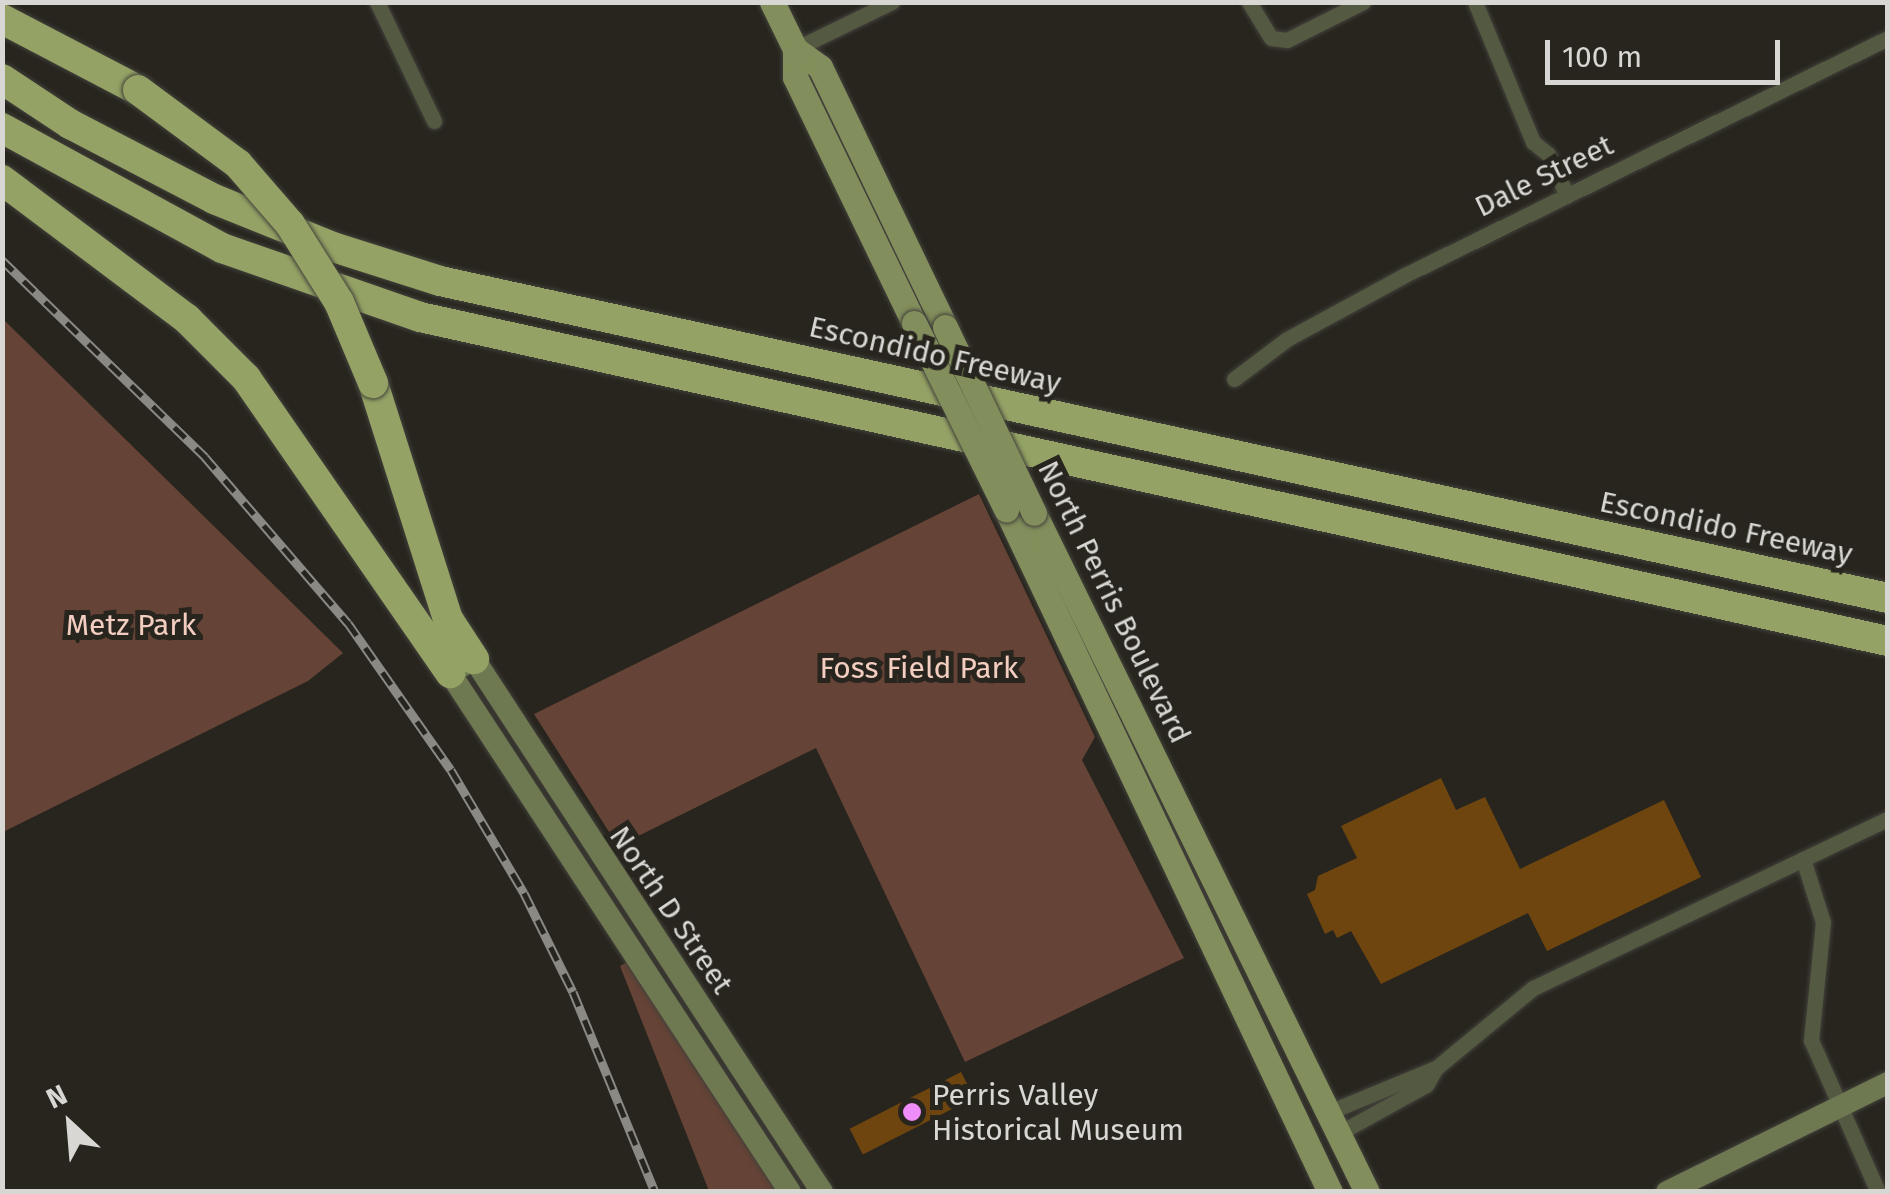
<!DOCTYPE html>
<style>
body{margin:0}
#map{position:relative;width:1890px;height:1194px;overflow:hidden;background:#27251e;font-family:"Fira Sans",sans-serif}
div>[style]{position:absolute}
.green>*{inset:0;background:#654336}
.building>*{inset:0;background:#6f450f;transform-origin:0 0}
.roads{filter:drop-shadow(0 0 2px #43413b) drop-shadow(0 0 2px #43413b)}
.street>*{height:15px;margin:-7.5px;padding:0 7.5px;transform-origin:7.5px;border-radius:7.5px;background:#545a42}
.secondary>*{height:22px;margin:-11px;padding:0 11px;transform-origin:11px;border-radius:11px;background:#6e7851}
.primary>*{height:25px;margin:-12.5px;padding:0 12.5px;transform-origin:12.5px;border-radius:12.5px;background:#828f5c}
.highway>*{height:30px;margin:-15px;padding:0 15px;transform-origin:15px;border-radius:15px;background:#94a365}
.rail>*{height:9px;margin-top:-4.5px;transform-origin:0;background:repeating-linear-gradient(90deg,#27251e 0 15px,#8b8984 0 30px);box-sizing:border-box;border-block:2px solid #8b8984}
.bridges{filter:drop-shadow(0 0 2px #43413b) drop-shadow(0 0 2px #43413b)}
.primary-bridge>*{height:25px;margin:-12.5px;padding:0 12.5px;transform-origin:12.5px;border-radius:12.5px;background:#828f5c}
.highway-bridge>*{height:30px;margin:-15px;padding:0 15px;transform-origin:15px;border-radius:15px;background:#94a365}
.dots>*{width:28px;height:28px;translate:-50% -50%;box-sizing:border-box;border:5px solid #27251e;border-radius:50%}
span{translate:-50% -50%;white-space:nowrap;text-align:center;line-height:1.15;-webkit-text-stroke:10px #27251e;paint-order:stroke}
.street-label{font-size:30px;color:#d8d7d3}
.park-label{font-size:30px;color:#f3cec0}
.poi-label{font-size:30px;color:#d8d7d3}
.left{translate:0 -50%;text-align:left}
.frame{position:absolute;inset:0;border:5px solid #d8d7d3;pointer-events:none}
.north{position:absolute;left:20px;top:1074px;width:100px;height:100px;-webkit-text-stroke:8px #27251e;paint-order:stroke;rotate:334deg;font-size:28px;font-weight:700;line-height:40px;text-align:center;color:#d8d7d3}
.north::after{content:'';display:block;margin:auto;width:35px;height:45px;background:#d8d7d3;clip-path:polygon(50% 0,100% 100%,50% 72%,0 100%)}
.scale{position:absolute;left:1545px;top:40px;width:235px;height:45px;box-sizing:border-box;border:5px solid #d8d7d3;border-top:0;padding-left:12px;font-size:30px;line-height:35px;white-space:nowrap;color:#d8d7d3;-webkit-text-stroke:8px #27251e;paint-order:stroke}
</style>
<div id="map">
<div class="green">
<div style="clip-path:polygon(2px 318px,343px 653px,308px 681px,3px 832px)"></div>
<div style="clip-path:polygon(979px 494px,1095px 737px,1082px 760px,1184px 958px,965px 1062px,816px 748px,618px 846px,534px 714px)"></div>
<div style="clip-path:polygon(629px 961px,779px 1191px,709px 1191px,620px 966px)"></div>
</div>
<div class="building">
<div style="clip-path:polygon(1441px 778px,1456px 810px,1485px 797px,1520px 869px,1664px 800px,1701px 877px,1547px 951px,1528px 913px,1381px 984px,1351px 931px,1337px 938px,1333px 930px,1325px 934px,1307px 894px,1315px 890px,1318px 876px,1357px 858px,1341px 826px)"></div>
<div style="left:961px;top:1072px;width:29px;height:125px;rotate:63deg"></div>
</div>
<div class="roads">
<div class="street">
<div style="left:377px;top:2px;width:132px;rotate:64.4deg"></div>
<div style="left:1249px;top:2px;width:42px;rotate:58.6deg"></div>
<div style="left:1271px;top:38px;width:16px;rotate:7deg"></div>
<div style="left:1287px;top:40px;width:85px;rotate:-26.6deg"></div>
<div style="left:1475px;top:2px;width:152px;rotate:67.5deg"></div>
<div style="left:1533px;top:142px;width:19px;rotate:39deg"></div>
<div style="left:1548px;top:154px;width:46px;rotate:65.7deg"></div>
<div style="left:795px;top:49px;width:108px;rotate:-25.9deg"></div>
<div style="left:1234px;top:379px;width:66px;rotate:-37deg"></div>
<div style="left:1287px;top:339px;width:134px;rotate:-28.5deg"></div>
<div style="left:1405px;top:275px;width:538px;rotate:-26.14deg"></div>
<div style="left:1803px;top:859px;width:66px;rotate:72.4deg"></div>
<div style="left:1823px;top:922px;width:119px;rotate:95.8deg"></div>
<div style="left:1811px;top:1040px;width:166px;rotate:66.2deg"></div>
<div style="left:1436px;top:1068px;width:126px;rotate:-39.5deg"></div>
<div style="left:1533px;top:988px;width:393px;rotate:-25.5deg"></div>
<div style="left:1329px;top:1112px;width:116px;rotate:-22.4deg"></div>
<div style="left:1436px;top:1068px;width:20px;rotate:120deg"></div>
<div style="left:1426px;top:1085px;width:99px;rotate:151.1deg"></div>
</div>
<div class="secondary">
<div style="left:790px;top:1192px;width:620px;rotate:-123.23deg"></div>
<div style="left:450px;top:673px;width:28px;rotate:-30deg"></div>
<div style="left:474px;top:659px;width:637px;rotate:56.86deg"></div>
<div style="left:1667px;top:1192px;width:246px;rotate:-26.3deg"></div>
</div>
<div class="primary">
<div style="left:772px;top:2px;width:52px;rotate:63.9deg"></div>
<div style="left:795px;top:49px;width:31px;rotate:36deg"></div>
<div style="left:820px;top:67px;width:288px;rotate:64.3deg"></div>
<div style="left:795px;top:49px;width:28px;rotate:90deg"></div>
<div style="left:795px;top:77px;width:273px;rotate:64.2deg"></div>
<div style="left:1006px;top:509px;width:756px;rotate:64.62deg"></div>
<div style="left:1034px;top:513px;width:756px;rotate:63.88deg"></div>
</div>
<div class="highway">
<div style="left:2px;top:19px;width:153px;rotate:27.6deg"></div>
<div style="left:2px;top:79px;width:82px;rotate:33.5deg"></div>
<div style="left:70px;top:124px;width:162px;rotate:27.5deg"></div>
<div style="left:214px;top:199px;width:128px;rotate:22deg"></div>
<div style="left:333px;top:247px;width:112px;rotate:17.6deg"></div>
<div style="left:440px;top:281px;width:1482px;rotate:12.35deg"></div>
<div style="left:2px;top:128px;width:251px;rotate:28.6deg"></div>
<div style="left:222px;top:248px;width:210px;rotate:19.2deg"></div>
<div style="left:420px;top:317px;width:1503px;rotate:12.45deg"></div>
<div style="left:2px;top:180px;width:231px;rotate:36.9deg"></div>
<div style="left:187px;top:319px;width:83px;rotate:45deg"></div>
<div style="left:246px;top:378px;width:359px;rotate:55.3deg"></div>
<div style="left:373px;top:383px;width:248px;rotate:72.4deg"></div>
<div style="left:448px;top:619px;width:48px;rotate:57deg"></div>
</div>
</div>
<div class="rail">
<div style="left:2px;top:260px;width:283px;rotate:44.1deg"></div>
<div style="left:205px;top:457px;width:219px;rotate:49.3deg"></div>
<div style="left:348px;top:623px;width:179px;rotate:55deg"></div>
<div style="left:451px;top:770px;width:143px;rotate:59.3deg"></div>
<div style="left:524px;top:893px;width:110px;rotate:63.7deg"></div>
<div style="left:573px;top:992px;width:216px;rotate:67.7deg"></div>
</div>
<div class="bridges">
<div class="primary-bridge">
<div style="left:914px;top:323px;width:208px;rotate:63.7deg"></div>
<div style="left:945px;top:327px;width:206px;rotate:64.4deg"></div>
</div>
<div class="highway-bridge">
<div style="left:138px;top:90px;width:124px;rotate:36.5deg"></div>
<div style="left:238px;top:164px;width:79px;rotate:49.1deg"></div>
<div style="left:290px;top:224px;width:92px;rotate:57.9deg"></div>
<div style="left:339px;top:302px;width:88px;rotate:67.2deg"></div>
</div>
</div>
<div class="dots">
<div style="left:912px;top:1112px;background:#ee8cf8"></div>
</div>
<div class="street-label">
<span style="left:1544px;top:176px;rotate:-26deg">Dale Street</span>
<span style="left:935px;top:355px;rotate:13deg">Escondido Freeway</span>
<span style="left:1726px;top:528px;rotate:12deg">Escondido Freeway</span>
<span style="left:1114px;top:602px;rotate:64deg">North Perris Boulevard</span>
<span style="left:671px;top:910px;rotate:56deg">North D Street</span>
</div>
<div class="park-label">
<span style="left:131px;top:625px">Metz Park</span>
<span style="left:919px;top:668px">Foss Field Park</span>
</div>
<div class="poi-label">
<span class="left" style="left:932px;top:1112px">Perris Valley<br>Historical Museum</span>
</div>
<div class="frame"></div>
<div class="north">N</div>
<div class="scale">100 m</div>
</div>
